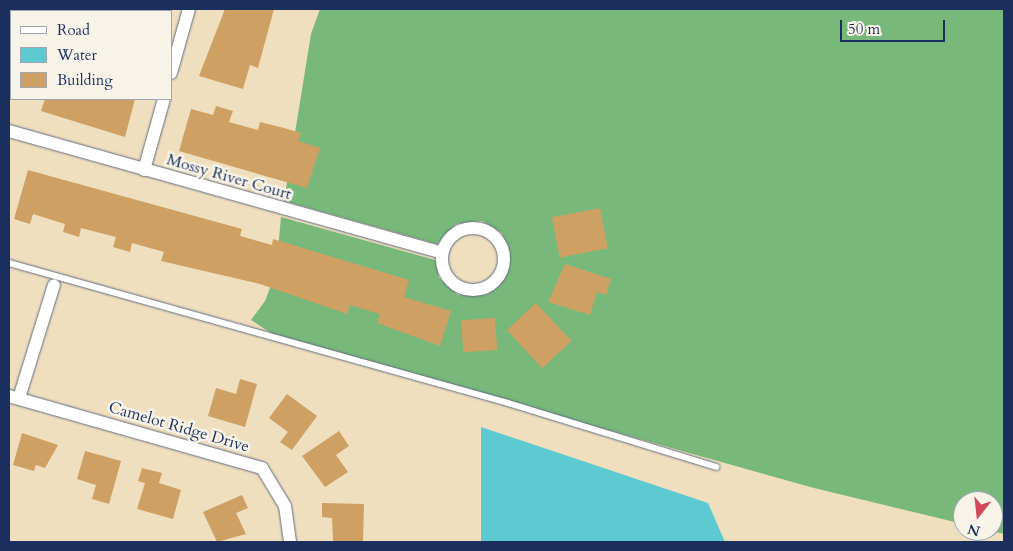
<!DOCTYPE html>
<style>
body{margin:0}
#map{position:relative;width:1013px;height:551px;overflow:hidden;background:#efdfbe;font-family:Cardo,serif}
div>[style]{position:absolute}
.forest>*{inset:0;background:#78b87a}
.water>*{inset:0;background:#5ccad0}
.building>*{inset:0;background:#cea063;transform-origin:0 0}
.roads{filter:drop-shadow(0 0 1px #656d80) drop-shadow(0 0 1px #656d80)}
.lane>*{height:6px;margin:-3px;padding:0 3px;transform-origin:3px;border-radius:3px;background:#fff}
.street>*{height:12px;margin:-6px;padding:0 6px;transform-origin:6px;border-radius:6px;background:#fff}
.street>.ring{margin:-6px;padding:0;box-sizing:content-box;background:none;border:12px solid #fff;border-radius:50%}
span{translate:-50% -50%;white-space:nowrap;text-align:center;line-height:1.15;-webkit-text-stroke:5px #f7f3e8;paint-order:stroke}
.street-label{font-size:16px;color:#1b2f5e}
.frame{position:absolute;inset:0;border:10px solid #1b2f5e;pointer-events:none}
.legend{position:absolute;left:10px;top:10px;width:162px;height:90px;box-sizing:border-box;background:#f7f3e8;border:1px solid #9fa5b1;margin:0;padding:6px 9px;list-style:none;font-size:15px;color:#1b2f5e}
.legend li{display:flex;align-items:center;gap:10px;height:25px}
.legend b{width:25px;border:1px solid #9fa5b1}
.north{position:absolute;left:953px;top:491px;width:50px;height:50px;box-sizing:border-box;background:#f7f3e8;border:1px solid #9fa5b1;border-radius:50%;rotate:196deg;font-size:14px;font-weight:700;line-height:20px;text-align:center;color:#1b2f5e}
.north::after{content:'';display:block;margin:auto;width:18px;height:22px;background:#d1495b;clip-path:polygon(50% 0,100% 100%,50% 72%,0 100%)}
.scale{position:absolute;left:840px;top:20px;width:105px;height:22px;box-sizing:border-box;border:2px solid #1b2f5e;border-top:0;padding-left:6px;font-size:15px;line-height:18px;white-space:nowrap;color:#1b2f5e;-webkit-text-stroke:4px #f7f3e8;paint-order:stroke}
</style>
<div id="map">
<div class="forest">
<div style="clip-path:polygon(320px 9px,1004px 9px,1004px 534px,992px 531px,993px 501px,963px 501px,963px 524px,814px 488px,277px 337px,251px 320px,265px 301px,276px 272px,281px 217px,435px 260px,439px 278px,458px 295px,486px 295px,497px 288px,510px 266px,502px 233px,482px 221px,456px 224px,437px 244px,284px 201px,311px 34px)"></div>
</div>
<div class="water">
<div style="clip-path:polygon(481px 427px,708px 503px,725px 542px,481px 542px)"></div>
</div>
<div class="building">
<div style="clip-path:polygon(225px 9px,274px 9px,258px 68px,250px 65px,243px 89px,199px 76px)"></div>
<div style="clip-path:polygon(45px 99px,135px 99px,125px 137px,41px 111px)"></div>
<div style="clip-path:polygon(216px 106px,233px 111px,229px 122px,258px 130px,260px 122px,284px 128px,301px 133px,298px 141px,320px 148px,307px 188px,179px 151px,191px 109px,213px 115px)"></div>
<div style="clip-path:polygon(28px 170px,242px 229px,240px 236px,272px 245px,273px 239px,409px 280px,404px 297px,451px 311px,440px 346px,377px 323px,380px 314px,350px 305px,347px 314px,260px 284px,161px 261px,164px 252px,132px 243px,130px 252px,113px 247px,116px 237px,81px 228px,79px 237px,63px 232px,65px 224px,33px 214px,30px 224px,14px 219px)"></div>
<div style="left:600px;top:208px;width:41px;height:49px;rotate:79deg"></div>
<div style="clip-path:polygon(565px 264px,611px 279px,606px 295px,597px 292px,590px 315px,548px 302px)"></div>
<div style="left:536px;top:303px;width:52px;height:40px;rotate:47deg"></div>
<div style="left:495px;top:318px;width:32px;height:34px;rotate:86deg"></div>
<div style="clip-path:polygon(240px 379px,257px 384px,245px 427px,208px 416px,216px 388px,236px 394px)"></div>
<div style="clip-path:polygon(287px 394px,317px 416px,292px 450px,280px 442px,288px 432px,269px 418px)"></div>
<div style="clip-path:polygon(339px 431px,349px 446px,336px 455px,348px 472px,325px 487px,302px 456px)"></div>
<div style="clip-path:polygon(22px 433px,58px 445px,45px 468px,36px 465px,34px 471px,13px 465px)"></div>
<div style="clip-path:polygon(85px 451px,121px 461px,109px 504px,92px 499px,96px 485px,77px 479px)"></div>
<div style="clip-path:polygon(142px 468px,162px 473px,159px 483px,181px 490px,173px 519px,137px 509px,145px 483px,138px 481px)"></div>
<div style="clip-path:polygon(242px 495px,248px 508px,236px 513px,246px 534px,217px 542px,203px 512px)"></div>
<div style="clip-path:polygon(322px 503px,364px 504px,363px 541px,333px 541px,332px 518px,322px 517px)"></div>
</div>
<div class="roads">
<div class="lane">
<div style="left:9px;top:263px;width:518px;rotate:15.67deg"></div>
<div style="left:508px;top:403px;width:218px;rotate:17.1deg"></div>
</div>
<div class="street">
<div style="left:171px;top:73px;width:66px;rotate:-74.3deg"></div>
<div style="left:9px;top:131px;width:450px;rotate:15.7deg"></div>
<div style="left:144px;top:170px;width:74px;rotate:-74.3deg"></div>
<div class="ring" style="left:442px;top:228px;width:50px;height:50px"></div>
<div style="left:9px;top:396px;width:263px;rotate:15.9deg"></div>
<div style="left:262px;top:468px;width:44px;rotate:58.8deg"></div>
<div style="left:285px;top:506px;width:36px;rotate:82deg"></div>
<div style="left:19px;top:398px;width:118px;rotate:-72.8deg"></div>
</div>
</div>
<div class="street-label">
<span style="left:229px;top:177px;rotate:16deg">Mossy River Court</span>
<span style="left:179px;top:427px;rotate:16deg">Camelot Ridge Drive</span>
</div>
<div class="frame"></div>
<ul class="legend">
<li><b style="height:6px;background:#fff"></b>Road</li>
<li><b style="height:14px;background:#5ccad0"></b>Water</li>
<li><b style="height:14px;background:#cea063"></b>Building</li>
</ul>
<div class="north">N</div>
<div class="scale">50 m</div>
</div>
